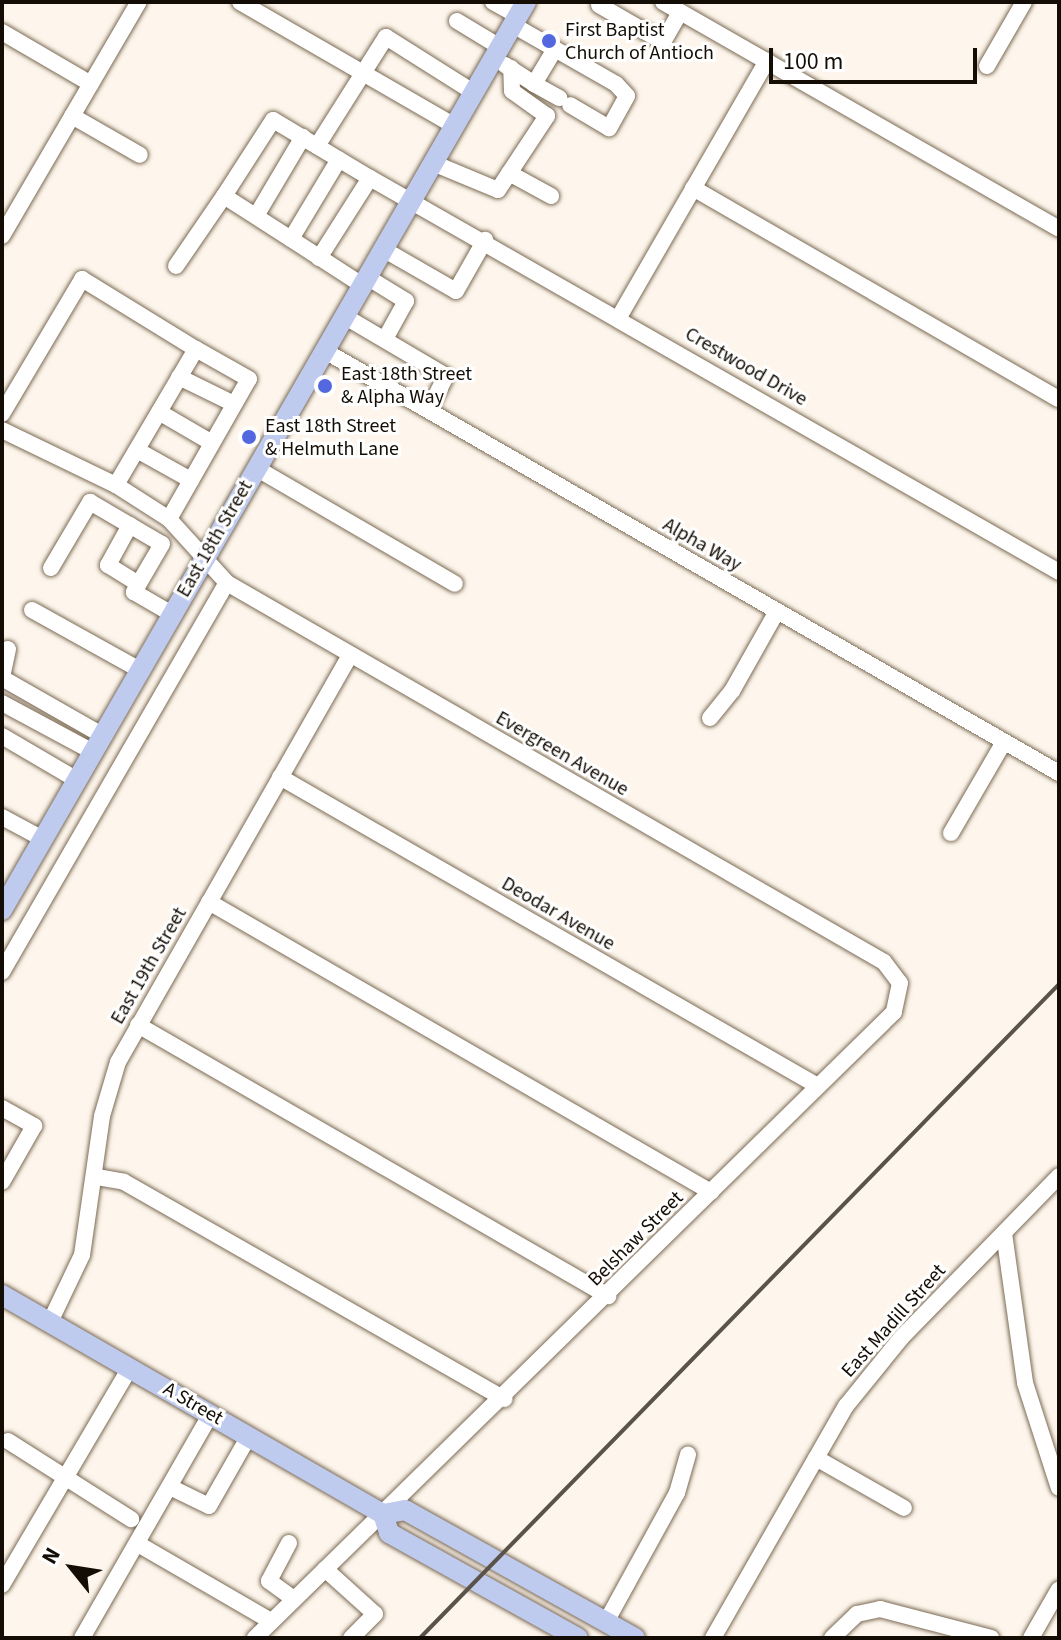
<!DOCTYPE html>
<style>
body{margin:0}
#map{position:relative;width:1061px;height:1640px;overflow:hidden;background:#fef6ec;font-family:"Source Sans 3",sans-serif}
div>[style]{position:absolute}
.roads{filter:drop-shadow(0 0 2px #7b6a54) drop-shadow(0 0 2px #7b6a54)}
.minor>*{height:16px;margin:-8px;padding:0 8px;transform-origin:8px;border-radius:8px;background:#fff}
.major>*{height:20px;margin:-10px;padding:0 10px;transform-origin:10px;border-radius:10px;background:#bfcaef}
.rail>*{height:4px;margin:-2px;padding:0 2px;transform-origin:2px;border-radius:2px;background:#5a534a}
.dots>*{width:22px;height:22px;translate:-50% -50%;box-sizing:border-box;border:4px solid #fff;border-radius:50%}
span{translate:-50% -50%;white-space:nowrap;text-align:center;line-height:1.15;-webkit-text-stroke:6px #fff;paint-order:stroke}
.poi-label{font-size:20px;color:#130d05}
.left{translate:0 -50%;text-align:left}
.street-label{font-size:20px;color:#130d05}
.frame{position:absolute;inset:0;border:4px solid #130d05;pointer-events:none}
.north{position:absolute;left:32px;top:1528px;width:80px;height:80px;-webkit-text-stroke:6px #fff;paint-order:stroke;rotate:300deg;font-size:22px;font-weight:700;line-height:32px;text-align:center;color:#130d05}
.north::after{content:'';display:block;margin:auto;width:28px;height:36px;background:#130d05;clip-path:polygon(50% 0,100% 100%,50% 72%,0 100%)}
.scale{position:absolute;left:769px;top:48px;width:208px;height:36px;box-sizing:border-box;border:4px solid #130d05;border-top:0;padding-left:10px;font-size:24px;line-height:28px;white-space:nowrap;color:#130d05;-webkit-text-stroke:6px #fff;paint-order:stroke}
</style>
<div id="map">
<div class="roads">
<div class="minor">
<div style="left:240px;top:2px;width:246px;rotate:30deg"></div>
<div style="left:493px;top:2px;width:29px;rotate:29deg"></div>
<div style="left:663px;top:2px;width:456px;rotate:29.8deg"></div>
<div style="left:599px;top:5px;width:74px;rotate:30deg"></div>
<div style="left:663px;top:42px;width:34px;rotate:-60deg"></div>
<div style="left:457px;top:21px;width:50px;rotate:31.2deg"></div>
<div style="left:513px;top:25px;width:119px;rotate:29.8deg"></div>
<div style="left:616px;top:84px;width:16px;rotate:47deg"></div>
<div style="left:627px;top:96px;width:37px;rotate:119deg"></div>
<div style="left:609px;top:128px;width:45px;rotate:-149.5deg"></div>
<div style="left:2px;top:32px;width:103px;rotate:30.3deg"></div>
<div style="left:505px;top:65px;width:35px;rotate:33deg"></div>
<div style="left:534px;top:84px;width:33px;rotate:-59deg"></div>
<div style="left:987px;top:66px;width:74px;rotate:-60deg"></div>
<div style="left:534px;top:84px;width:29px;rotate:29deg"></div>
<div style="left:72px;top:116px;width:78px;rotate:29.8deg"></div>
<div style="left:317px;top:146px;width:129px;rotate:-57.7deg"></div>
<div style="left:386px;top:37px;width:103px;rotate:32.3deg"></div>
<div style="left:433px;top:163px;width:70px;rotate:22.6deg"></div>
<div style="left:498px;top:190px;width:89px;rotate:-56.5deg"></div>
<div style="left:547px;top:116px;width:43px;rotate:-144.5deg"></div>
<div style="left:512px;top:91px;width:23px;rotate:-92deg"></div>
<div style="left:509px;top:173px;width:48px;rotate:28.7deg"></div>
<div style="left:370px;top:178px;width:794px;rotate:29.76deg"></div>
<div style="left:693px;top:188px;width:422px;rotate:30deg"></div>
<div style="left:256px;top:216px;width:92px;rotate:-59.3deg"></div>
<div style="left:2px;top:236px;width:271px;rotate:-59.7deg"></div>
<div style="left:291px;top:239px;width:93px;rotate:-59deg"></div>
<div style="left:383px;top:249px;width:84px;rotate:29.9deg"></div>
<div style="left:456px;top:291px;width:59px;rotate:-60.4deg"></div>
<div style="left:319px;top:258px;width:95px;rotate:-57.5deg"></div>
<div style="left:370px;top:178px;width:113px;rotate:-149.1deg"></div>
<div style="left:273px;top:120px;width:90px;rotate:122.8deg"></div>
<div style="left:224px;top:196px;width:80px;rotate:32.7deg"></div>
<div style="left:291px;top:239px;width:85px;rotate:32.9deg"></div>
<div style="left:176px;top:266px;width:85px;rotate:-55.6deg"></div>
<div style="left:367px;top:277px;width:46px;rotate:31.6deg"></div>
<div style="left:406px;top:301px;width:43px;rotate:118.9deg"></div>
<div style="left:344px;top:316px;width:118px;rotate:30.5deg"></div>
<div style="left:446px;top:376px;width:38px;rotate:117deg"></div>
<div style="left:619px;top:317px;width:296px;rotate:-60deg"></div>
<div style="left:325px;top:351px;width:847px;rotate:29.9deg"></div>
<div style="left:179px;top:377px;width:61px;rotate:26.1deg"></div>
<div style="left:159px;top:412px;width:61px;rotate:30.3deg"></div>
<div style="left:2px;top:414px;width:157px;rotate:-59.3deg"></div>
<div style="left:82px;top:279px;width:134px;rotate:31.6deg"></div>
<div style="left:196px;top:349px;width:158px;rotate:120.5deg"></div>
<div style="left:2px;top:430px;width:127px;rotate:25.8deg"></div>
<div style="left:116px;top:485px;width:63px;rotate:32.7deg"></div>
<div style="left:169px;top:519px;width:86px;rotate:47.8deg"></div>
<div style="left:227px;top:583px;width:758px;rotate:29.98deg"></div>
<div style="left:884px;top:962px;width:26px;rotate:53deg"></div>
<div style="left:900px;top:983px;width:30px;rotate:102deg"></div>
<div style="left:894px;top:1012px;width:895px;rotate:135.59deg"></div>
<div style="left:137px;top:450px;width:62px;rotate:29.1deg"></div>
<div style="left:256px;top:468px;width:230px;rotate:30.2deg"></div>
<div style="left:169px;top:519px;width:161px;rotate:-60.3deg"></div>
<div style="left:249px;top:379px;width:61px;rotate:-150.5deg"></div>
<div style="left:130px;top:525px;width:46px;rotate:118.8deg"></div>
<div style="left:108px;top:565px;width:36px;rotate:32deg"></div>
<div style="left:51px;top:568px;width:77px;rotate:-59.4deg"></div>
<div style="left:90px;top:502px;width:83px;rotate:30.3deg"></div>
<div style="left:162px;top:544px;width:56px;rotate:120.3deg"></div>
<div style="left:134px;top:592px;width:44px;rotate:30.1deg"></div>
<div style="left:32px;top:610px;width:124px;rotate:29.1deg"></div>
<div style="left:8px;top:649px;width:30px;rotate:102deg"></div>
<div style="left:2px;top:678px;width:115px;rotate:29.7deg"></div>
<div style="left:2px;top:703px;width:103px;rotate:28.3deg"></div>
<div style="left:710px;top:718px;width:35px;rotate:-51deg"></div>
<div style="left:732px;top:691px;width:92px;rotate:-60.6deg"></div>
<div style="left:2px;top:736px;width:87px;rotate:30.4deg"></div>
<div style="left:280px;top:777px;width:618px;rotate:29.88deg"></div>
<div style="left:2px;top:817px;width:47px;rotate:28.2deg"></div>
<div style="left:951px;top:833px;width:105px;rotate:-59.8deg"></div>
<div style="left:209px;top:902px;width:580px;rotate:30.01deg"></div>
<div style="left:2px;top:972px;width:449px;rotate:-60deg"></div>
<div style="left:138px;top:1025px;width:543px;rotate:29.97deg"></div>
<div style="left:2px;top:1108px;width:37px;rotate:29deg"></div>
<div style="left:34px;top:1126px;width:64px;rotate:119.7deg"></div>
<div style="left:97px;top:1177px;width:27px;rotate:10deg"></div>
<div style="left:124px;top:1182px;width:438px;rotate:29.7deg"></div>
<div style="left:1004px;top:1233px;width:151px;rotate:82deg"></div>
<div style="left:1025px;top:1383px;width:110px;rotate:72.1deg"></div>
<div style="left:50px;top:1322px;width:74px;rotate:-64.5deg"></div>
<div style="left:82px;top:1255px;width:140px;rotate:-81.8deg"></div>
<div style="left:102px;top:1116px;width:56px;rotate:-73.5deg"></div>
<div style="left:118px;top:1062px;width:468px;rotate:-60.3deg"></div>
<div style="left:8px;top:1441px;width:146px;rotate:32.4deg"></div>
<div style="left:816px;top:1458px;width:101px;rotate:29.6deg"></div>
<div style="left:170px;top:1487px;width:43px;rotate:26deg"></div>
<div style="left:209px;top:1506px;width:81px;rotate:-60.3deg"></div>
<div style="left:289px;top:1543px;width:43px;rotate:117.8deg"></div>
<div style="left:269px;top:1581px;width:31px;rotate:36deg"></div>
<div style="left:138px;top:1544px;width:154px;rotate:30.1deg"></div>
<div style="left:325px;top:1569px;width:67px;rotate:42deg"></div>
<div style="left:375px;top:1614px;width:34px;rotate:135deg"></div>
<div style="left:2px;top:1585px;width:252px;rotate:-59.5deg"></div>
<div style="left:606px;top:1622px;width:147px;rotate:-61.2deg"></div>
<div style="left:677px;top:1493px;width:40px;rotate:-74deg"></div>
<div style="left:82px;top:1638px;width:258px;rotate:-60.1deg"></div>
<div style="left:713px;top:1638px;width:267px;rotate:-60.2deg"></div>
<div style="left:846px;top:1406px;width:87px;rotate:-51deg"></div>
<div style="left:901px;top:1338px;width:226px;rotate:-45.7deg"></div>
<div style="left:832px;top:1638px;width:35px;rotate:-44deg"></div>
<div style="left:857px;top:1614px;width:24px;rotate:-12deg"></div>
<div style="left:880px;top:1609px;width:115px;rotate:14.6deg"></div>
<div style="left:1031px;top:1638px;width:56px;rotate:-60.3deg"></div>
</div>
<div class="major">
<div style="left:2px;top:910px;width:1048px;rotate:-60.01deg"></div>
<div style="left:2px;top:1295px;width:439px;rotate:29.9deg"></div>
<div style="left:383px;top:1514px;width:22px;rotate:-10deg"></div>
<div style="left:405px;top:1510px;width:263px;rotate:29.1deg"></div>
<div style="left:383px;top:1514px;width:20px;rotate:72deg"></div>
<div style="left:389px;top:1533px;width:216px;rotate:29.1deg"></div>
</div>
</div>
<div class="rail">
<div style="left:420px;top:1638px;width:914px;rotate:-45.66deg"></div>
</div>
<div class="dots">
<div style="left:549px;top:41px;background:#5368de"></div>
<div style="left:325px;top:386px;background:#5368de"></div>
<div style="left:249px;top:437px;background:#5368de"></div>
</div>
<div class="poi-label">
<span class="left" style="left:565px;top:42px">First Baptist<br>Church of Antioch</span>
<span class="left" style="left:341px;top:386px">East 18th Street<br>&amp; Alpha Way</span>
<span class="left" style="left:265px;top:438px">East 18th Street<br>&amp; Helmuth Lane</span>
</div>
<div class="street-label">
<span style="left:746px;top:367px;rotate:30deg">Crestwood Drive</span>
<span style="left:215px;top:539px;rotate:-60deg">East 18th Street</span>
<span style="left:702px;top:545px;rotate:30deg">Alpha Way</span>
<span style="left:562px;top:754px;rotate:30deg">Evergreen Avenue</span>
<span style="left:558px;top:914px;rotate:30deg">Deodar Avenue</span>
<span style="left:149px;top:966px;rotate:-60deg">East 19th Street</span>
<span style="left:636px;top:1239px;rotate:-45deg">Belshaw Street</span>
<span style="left:894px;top:1321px;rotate:-48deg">East Madill Street</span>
<span style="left:193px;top:1404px;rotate:30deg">A Street</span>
</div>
<div class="frame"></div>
<div class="north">N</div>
<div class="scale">100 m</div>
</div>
